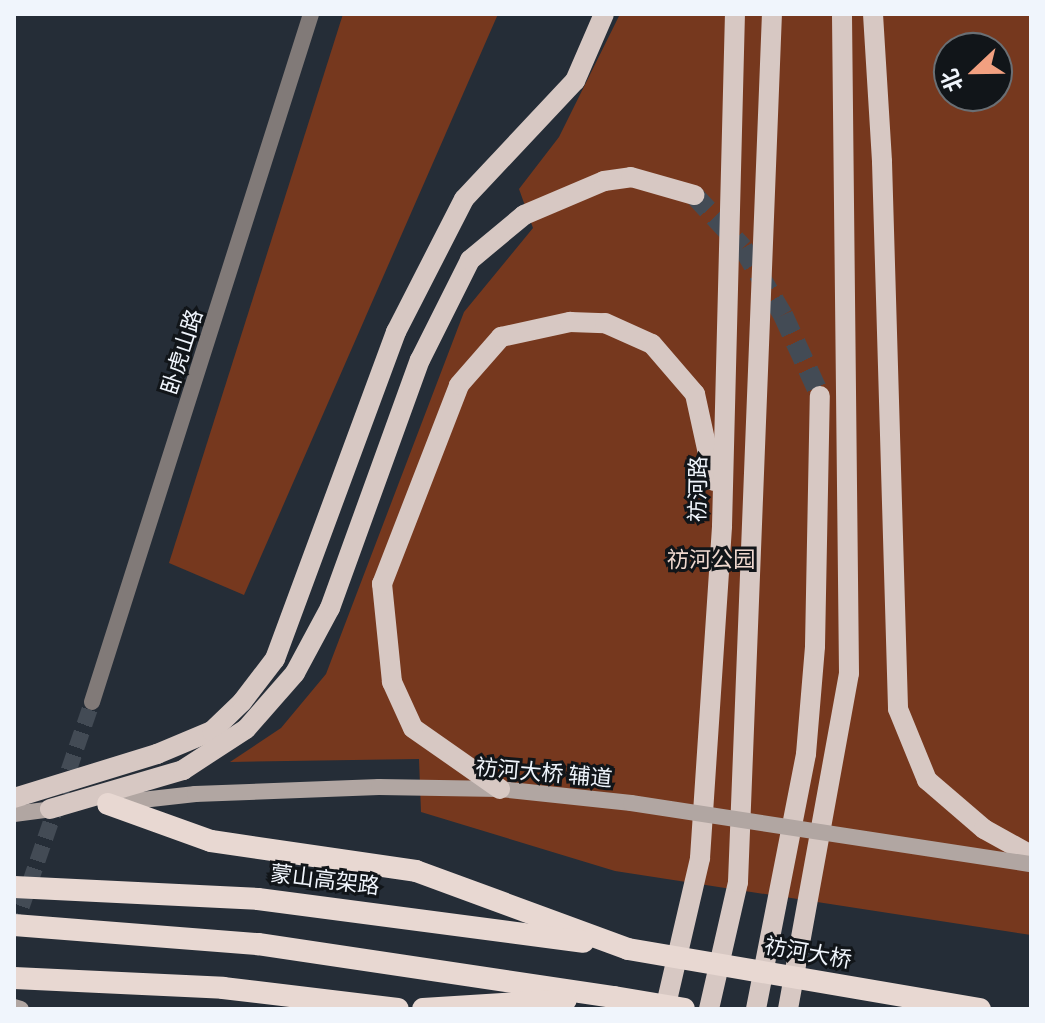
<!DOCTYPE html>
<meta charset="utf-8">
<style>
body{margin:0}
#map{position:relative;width:1045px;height:1023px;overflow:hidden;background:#252d37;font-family:"Roboto Condensed","Noto Sans SC",sans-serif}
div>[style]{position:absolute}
.green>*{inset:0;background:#76381e}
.tertiary-tunnel>*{height:16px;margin-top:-8px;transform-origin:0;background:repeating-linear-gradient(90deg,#434b55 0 16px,transparent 0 24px)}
.primary-tunnel>*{height:20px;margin-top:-10px;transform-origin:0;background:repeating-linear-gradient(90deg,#434b55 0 20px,transparent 0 30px)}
.tertiary>*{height:16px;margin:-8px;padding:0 8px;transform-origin:8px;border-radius:8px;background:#817a78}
.secondary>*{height:16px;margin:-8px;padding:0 8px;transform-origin:8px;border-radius:8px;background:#b1a6a2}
.primary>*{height:20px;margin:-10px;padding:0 10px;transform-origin:10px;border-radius:10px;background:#d7c8c3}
.trunk>*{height:22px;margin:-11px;padding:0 11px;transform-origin:11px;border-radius:11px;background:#e8d8d2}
.secondary-bridge>*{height:16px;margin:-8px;padding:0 8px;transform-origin:8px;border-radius:8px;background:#b1a6a2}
.trunk-bridge>*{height:22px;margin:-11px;padding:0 11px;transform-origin:11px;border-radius:11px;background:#e8d8d2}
span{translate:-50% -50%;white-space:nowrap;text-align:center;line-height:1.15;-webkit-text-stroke:6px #111519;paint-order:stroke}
.street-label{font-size:22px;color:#f0f5fc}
.park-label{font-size:22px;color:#f0d9d0}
.frame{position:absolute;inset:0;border:16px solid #f0f5fc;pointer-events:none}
.north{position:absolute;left:933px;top:32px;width:80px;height:80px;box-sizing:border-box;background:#111519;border:2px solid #6a6f74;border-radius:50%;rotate:248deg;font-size:22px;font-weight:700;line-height:32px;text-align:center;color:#f0f5fc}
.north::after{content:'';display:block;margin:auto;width:28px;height:36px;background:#f2a080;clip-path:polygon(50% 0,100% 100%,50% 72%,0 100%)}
</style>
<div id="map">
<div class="green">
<div style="clip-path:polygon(343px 14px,498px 14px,244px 595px,169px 563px)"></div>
<div style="clip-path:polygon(evenodd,620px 14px,1031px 14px,1031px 935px,615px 871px,421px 812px,419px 759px,230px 762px,281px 728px,326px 674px,464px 312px,533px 228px,519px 189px,559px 137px,620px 14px,949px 48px,997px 48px,997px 96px,949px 96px,949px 48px)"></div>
</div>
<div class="tertiary-tunnel">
<div style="left:14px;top:929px;width:240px;rotate:-71deg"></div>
</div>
<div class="primary-tunnel">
<div style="left:694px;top:195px;width:72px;rotate:47.2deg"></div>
<div style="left:743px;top:248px;width:78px;rotate:59.2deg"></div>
<div style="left:783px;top:315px;width:89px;rotate:65.4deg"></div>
</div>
<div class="tertiary">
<div style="left:92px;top:702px;width:722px;rotate:-72.34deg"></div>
</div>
<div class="secondary">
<div style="left:115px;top:803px;width:81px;rotate:-6.4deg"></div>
<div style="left:195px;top:794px;width:184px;rotate:-2.2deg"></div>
<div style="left:379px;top:787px;width:121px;rotate:0.9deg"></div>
<div style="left:500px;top:789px;width:132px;rotate:6.1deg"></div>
<div style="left:14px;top:814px;width:46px;rotate:-7.4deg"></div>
<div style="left:14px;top:1007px;width:7px;rotate:16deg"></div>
</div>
<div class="primary">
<div style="left:873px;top:14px;width:148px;rotate:86.5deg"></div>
<div style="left:882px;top:162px;width:547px;rotate:88.32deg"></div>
<div style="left:898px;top:709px;width:77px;rotate:67.8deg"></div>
<div style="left:927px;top:780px;width:75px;rotate:40.7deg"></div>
<div style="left:984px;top:829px;width:54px;rotate:29deg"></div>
<div style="left:500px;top:789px;width:106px;rotate:-145deg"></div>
<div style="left:413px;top:728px;width:51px;rotate:-114.5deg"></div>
<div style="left:392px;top:682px;width:99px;rotate:-95.8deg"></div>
<div style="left:382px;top:584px;width:213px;rotate:-68.8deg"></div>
<div style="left:459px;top:385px;width:64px;rotate:-48.8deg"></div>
<div style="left:501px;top:337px;width:71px;rotate:-12.3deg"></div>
<div style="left:570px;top:322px;width:35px;rotate:2deg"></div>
<div style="left:605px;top:323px;width:51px;rotate:24.1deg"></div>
<div style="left:652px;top:344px;width:66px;rotate:49.3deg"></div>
<div style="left:695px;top:394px;width:89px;rotate:77.7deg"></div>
<div style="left:14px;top:798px;width:150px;rotate:-17.1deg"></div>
<div style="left:157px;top:754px;width:60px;rotate:-22.7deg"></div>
<div style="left:212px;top:731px;width:42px;rotate:-44deg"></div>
<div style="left:242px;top:702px;width:54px;rotate:-52.5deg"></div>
<div style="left:275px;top:659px;width:349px;rotate:-69.7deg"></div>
<div style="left:396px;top:332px;width:149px;rotate:-62.9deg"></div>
<div style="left:464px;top:199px;width:162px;rotate:-46.8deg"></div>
<div style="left:575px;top:81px;width:73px;rotate:-66.6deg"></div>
<div style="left:50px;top:809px;width:139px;rotate:-16.3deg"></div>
<div style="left:183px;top:770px;width:75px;rotate:-33.1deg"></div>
<div style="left:246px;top:729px;width:74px;rotate:-48.8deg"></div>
<div style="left:295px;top:673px;width:74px;rotate:-61.7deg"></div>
<div style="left:330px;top:608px;width:264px;rotate:-70.1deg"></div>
<div style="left:420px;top:360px;width:112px;rotate:-63.4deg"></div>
<div style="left:470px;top:260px;width:70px;rotate:-39.8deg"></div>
<div style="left:524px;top:215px;width:87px;rotate:-23deg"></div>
<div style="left:604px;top:181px;width:27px;rotate:-8deg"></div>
<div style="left:631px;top:177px;width:66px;rotate:15.9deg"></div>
<div style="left:665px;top:1009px;width:155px;rotate:-76.9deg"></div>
<div style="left:700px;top:858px;width:333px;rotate:-86.2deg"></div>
<div style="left:722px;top:526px;width:512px;rotate:-88.55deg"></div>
<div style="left:709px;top:1009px;width:130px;rotate:-77.1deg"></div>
<div style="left:738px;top:882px;width:869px;rotate:-87.76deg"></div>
<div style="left:756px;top:1009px;width:260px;rotate:-78.9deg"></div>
<div style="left:806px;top:754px;width:108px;rotate:-85.2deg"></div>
<div style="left:815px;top:646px;width:250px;rotate:-88.9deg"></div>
<div style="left:788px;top:1009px;width:341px;rotate:-79.7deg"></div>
<div style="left:849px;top:673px;width:659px;rotate:-90.61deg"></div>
</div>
<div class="trunk">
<div style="left:108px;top:804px;width:109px;rotate:19.8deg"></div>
<div style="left:211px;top:841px;width:207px;rotate:8.3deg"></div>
<div style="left:416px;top:871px;width:226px;rotate:20.2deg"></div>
<div style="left:258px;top:899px;width:328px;rotate:7.5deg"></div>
<div style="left:258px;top:944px;width:360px;rotate:8.5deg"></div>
<div style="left:14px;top:978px;width:209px;rotate:2.7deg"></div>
<div style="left:223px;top:988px;width:176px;rotate:6.8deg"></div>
<div style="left:423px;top:1009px;width:143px;rotate:-3.6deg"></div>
</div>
<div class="secondary-bridge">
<div style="left:631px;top:803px;width:405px;rotate:8.7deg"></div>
</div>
<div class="trunk-bridge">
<div style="left:14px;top:887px;width:244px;rotate:2.8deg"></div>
<div style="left:14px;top:925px;width:245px;rotate:4.5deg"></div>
<div style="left:628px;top:949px;width:357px;rotate:9.7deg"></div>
<div style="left:614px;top:997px;width:71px;rotate:9.7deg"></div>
</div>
<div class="street-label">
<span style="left:182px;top:352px;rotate:-72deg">卧虎山路</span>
<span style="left:698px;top:489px;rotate:-89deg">祊河路</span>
<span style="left:544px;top:773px;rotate:5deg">祊河大桥 辅道</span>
<span style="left:325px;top:880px;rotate:7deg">蒙山高架路</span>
<span style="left:808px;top:953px;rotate:10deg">祊河大桥</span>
</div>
<div class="park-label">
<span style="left:711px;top:560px">祊河公园</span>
</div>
<div class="frame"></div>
<div class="north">北</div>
</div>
